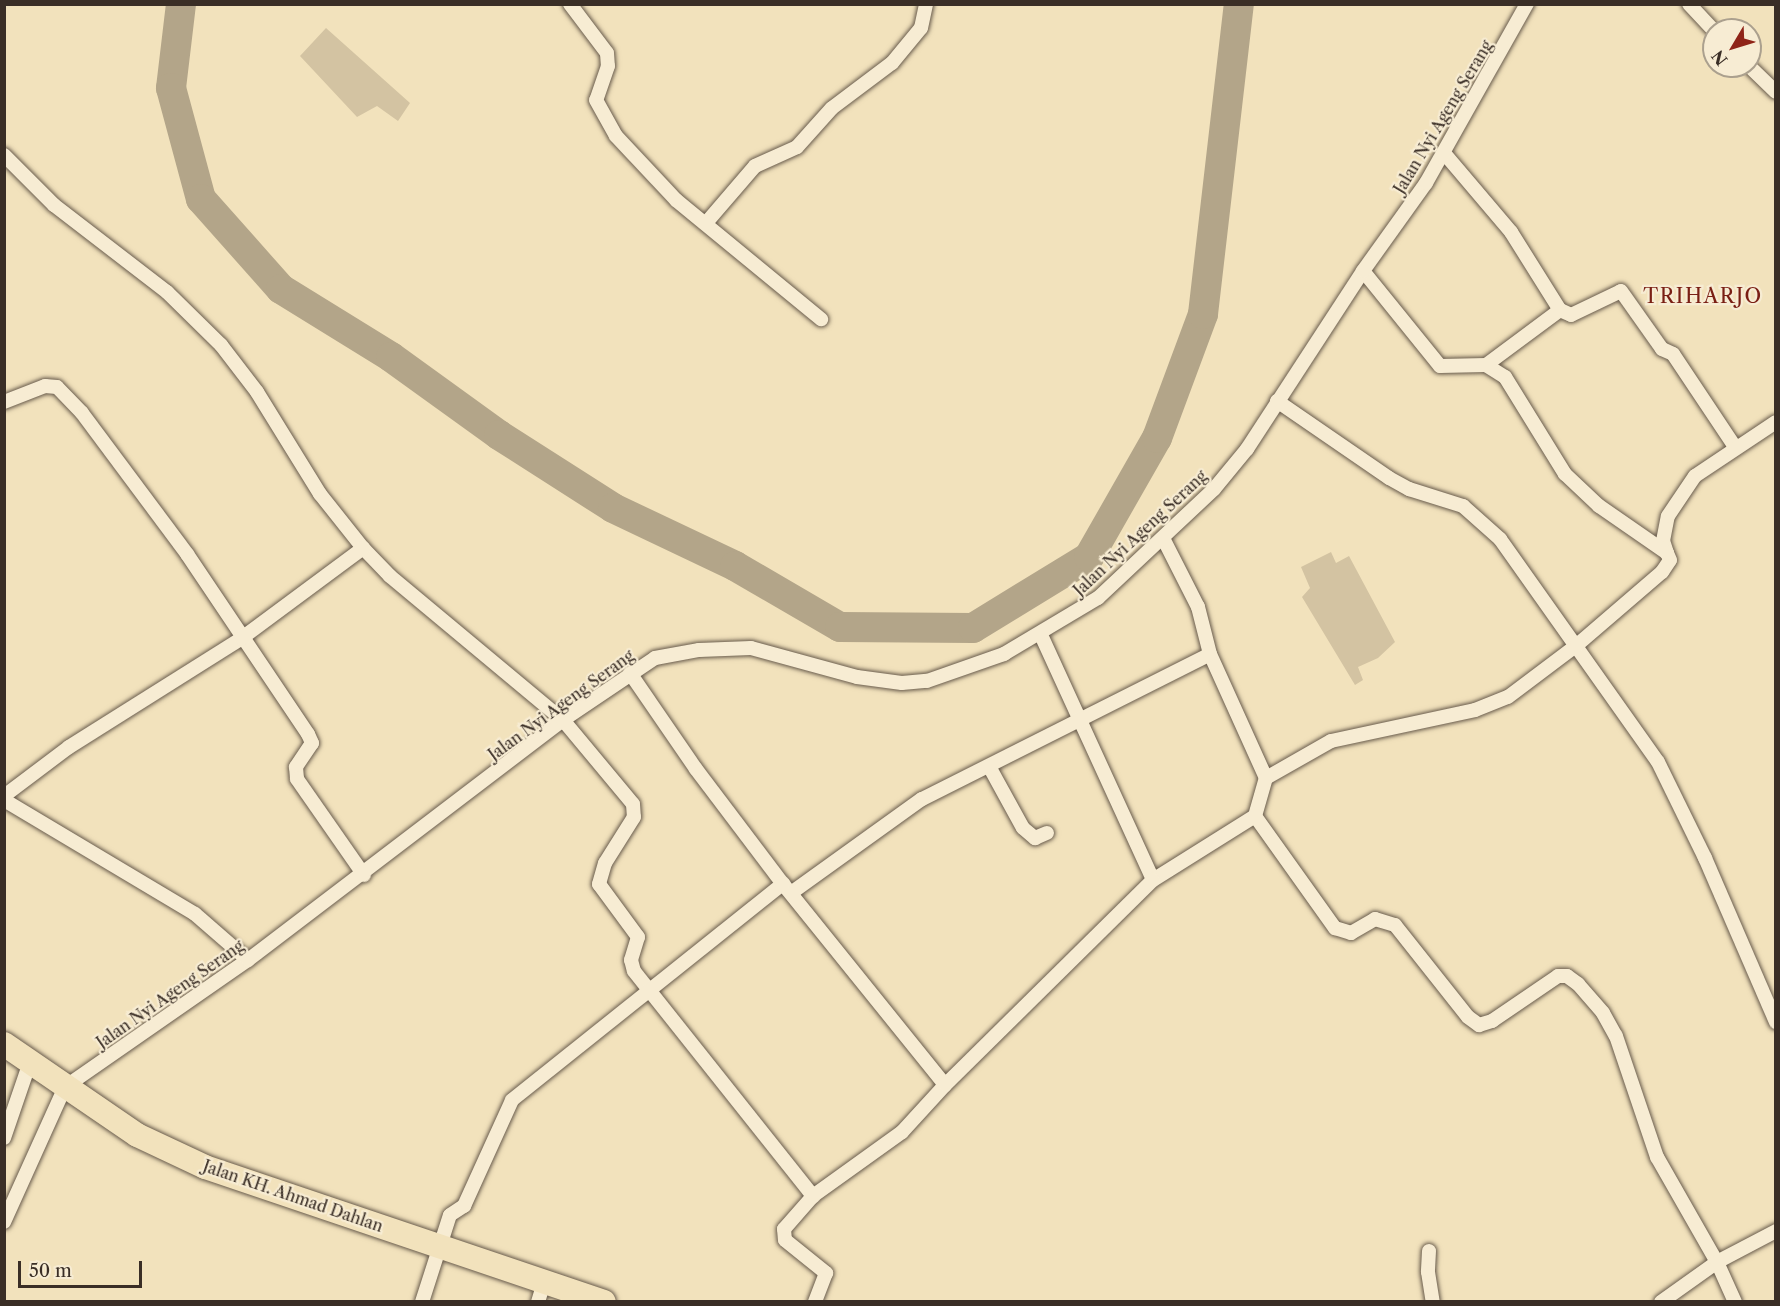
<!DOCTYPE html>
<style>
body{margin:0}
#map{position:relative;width:1780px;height:1306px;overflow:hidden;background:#f2e2bc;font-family:"Libre Caslon Text",serif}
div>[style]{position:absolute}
.green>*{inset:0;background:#d3c3a2}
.river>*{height:30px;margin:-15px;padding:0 15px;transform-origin:15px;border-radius:15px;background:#b3a589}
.roads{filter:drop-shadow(0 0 2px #685b4c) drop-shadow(0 0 2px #685b4c)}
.street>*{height:14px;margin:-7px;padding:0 7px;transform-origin:7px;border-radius:7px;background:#f7ecd3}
.highway>*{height:24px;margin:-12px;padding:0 12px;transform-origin:12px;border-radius:12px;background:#f2e2bc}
span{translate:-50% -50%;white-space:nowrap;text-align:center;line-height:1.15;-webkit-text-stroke:4.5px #f7ecd3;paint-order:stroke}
.street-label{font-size:16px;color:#3a2e26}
.quarter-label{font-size:20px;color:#7a1f14;letter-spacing:1.5px}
.frame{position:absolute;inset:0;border:6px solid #3a2e26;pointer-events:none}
.north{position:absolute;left:1702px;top:18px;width:60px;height:60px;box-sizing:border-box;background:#f7ecd3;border:2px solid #aba08e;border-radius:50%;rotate:232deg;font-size:16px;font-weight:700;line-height:24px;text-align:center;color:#3a2e26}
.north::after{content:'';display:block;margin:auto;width:21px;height:27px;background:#8f2418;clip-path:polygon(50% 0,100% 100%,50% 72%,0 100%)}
.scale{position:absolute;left:18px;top:1261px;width:124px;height:27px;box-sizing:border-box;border:3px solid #3a2e26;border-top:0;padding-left:8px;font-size:18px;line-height:21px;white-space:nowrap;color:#3a2e26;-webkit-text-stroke:4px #f7ecd3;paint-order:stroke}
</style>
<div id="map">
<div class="green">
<div style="clip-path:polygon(326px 28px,410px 103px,398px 121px,377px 106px,357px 117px,300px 56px)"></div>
<div style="clip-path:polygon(1331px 552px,1336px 563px,1349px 556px,1395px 642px,1378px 658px,1358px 667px,1363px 680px,1355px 685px,1302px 597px,1310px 588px,1301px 567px)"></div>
</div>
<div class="river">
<div style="left:181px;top:4px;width:85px;rotate:96.8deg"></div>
<div style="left:171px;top:88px;width:115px;rotate:74.9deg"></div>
<div style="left:201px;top:199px;width:120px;rotate:48.4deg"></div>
<div style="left:281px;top:289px;width:129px;rotate:31.7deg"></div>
<div style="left:391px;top:357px;width:133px;rotate:35.8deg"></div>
<div style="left:499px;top:435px;width:135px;rotate:32.6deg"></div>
<div style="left:613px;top:508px;width:135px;rotate:25.4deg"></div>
<div style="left:735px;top:566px;width:121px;rotate:30.2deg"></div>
<div style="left:840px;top:627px;width:133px;rotate:0.4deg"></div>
<div style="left:973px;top:628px;width:136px;rotate:-31.5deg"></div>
<div style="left:1089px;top:557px;width:137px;rotate:-60.3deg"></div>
<div style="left:1157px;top:438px;width:132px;rotate:-69.6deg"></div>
<div style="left:1203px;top:314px;width:312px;rotate:-83.4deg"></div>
</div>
<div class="roads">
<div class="street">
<div style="left:570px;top:4px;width:61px;rotate:52.9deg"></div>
<div style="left:607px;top:53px;width:13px;rotate:86deg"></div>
<div style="left:608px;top:66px;width:36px;rotate:109deg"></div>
<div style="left:596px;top:100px;width:41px;rotate:60.9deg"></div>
<div style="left:616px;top:136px;width:88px;rotate:46.8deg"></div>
<div style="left:676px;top:200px;width:188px;rotate:39.4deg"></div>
<div style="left:1689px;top:4px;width:37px;rotate:47deg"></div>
<div style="left:1749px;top:66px;width:37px;rotate:44deg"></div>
<div style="left:1444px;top:153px;width:104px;rotate:49.7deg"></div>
<div style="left:1511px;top:232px;width:92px;rotate:57.9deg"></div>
<div style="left:1560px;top:310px;width:12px;rotate:24deg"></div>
<div style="left:1571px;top:315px;width:55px;rotate:-25.6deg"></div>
<div style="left:1621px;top:291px;width:71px;rotate:54.7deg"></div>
<div style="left:1662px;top:349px;width:12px;rotate:24deg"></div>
<div style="left:1673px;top:354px;width:112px;rotate:56.3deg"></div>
<div style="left:4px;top:155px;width:71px;rotate:45deg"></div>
<div style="left:54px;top:205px;width:143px;rotate:37.6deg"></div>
<div style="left:167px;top:292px;width:76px;rotate:44.5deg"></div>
<div style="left:221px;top:345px;width:59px;rotate:52.5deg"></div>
<div style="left:257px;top:392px;width:120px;rotate:58.3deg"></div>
<div style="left:320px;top:494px;width:69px;rotate:51.5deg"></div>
<div style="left:363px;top:548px;width:39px;rotate:46deg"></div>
<div style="left:390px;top:576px;width:225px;rotate:39.8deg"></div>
<div style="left:563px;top:720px;width:109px;rotate:50.2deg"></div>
<div style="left:633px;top:804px;width:13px;rotate:86deg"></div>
<div style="left:634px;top:817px;width:54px;rotate:122.2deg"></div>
<div style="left:605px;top:863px;width:22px;rotate:106deg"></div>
<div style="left:599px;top:884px;width:66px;rotate:53.7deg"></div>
<div style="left:638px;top:937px;width:24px;rotate:107deg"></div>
<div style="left:631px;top:960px;width:11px;rotate:75deg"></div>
<div style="left:634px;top:971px;width:288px;rotate:51.5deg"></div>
<div style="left:706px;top:223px;width:75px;rotate:-49.3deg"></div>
<div style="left:755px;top:166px;width:46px;rotate:-24.3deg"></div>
<div style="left:797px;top:147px;width:52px;rotate:-48.1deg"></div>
<div style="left:832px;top:108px;width:75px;rotate:-36.9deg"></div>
<div style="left:892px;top:63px;width:45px;rotate:-50.4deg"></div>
<div style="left:921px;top:28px;width:25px;rotate:-78deg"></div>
<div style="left:1486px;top:365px;width:92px;rotate:-36.6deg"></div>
<div style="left:1277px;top:401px;width:136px;rotate:34.5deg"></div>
<div style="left:1389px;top:478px;width:23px;rotate:29deg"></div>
<div style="left:1409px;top:489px;width:57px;rotate:17.5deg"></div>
<div style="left:1463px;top:506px;width:50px;rotate:41.7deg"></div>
<div style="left:1500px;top:539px;width:273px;rotate:54.7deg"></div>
<div style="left:1658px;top:762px;width:107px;rotate:63.9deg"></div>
<div style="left:1705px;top:858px;width:179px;rotate:66.6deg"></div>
<div style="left:4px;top:402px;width:44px;rotate:-21.3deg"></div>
<div style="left:45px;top:386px;width:12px;rotate:5deg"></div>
<div style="left:57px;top:387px;width:36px;rotate:46deg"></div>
<div style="left:82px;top:413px;width:176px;rotate:53.3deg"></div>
<div style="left:187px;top:554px;width:217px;rotate:56.1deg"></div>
<div style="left:308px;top:734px;width:10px;rotate:66deg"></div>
<div style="left:312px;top:743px;width:29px;rotate:124deg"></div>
<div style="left:296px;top:767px;width:12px;rotate:85deg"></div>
<div style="left:297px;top:779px;width:117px;rotate:55.1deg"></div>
<div style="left:1667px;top:553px;width:13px;rotate:-108deg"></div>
<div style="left:1663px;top:541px;width:25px;rotate:-79deg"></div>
<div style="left:1668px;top:516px;width:48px;rotate:-56deg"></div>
<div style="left:1695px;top:476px;width:97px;rotate:-33.7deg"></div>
<div style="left:1041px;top:635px;width:269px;rotate:65.4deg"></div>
<div style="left:1153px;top:880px;width:120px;rotate:-32.1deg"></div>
<div style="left:1255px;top:816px;width:40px;rotate:-74deg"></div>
<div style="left:1266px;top:778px;width:136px;rotate:-114.3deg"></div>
<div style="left:630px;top:673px;width:116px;rotate:55.5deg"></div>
<div style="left:696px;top:769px;width:144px;rotate:52.9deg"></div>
<div style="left:783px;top:884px;width:258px;rotate:51.1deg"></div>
<div style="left:945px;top:1085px;width:64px;rotate:132.5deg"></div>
<div style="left:902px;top:1132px;width:110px;rotate:144.3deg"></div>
<div style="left:813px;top:1196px;width:44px;rotate:131.3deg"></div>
<div style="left:784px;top:1229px;width:11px;rotate:85deg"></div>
<div style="left:785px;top:1240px;width:53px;rotate:38.8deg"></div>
<div style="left:826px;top:1273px;width:31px;rotate:111deg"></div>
<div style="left:990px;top:768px;width:68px;rotate:61.2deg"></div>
<div style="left:1023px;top:828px;width:16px;rotate:40deg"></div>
<div style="left:1035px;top:838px;width:13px;rotate:-23deg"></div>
<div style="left:1266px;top:778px;width:75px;rotate:-29.6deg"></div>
<div style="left:1331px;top:741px;width:147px;rotate:-12.1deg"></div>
<div style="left:1475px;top:710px;width:35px;rotate:-22deg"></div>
<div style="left:1508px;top:697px;width:86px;rotate:-37deg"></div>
<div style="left:1577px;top:645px;width:112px;rotate:-40.7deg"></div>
<div style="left:1662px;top:572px;width:14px;rotate:-56deg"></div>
<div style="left:1670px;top:560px;width:8px;rotate:-113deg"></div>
<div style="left:1667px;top:553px;width:83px;rotate:-145.3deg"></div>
<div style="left:1599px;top:506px;width:47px;rotate:-136.7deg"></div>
<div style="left:1565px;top:474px;width:114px;rotate:-121.7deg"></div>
<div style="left:1505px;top:377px;width:22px;rotate:-148deg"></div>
<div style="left:1486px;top:365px;width:46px;rotate:178.8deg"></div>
<div style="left:1440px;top:366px;width:122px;rotate:-129deg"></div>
<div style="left:4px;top:796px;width:81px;rotate:-37deg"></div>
<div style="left:69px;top:747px;width:204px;rotate:-32.2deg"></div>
<div style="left:242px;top:638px;width:151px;rotate:-36.6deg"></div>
<div style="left:4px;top:800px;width:222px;rotate:30.8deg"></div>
<div style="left:195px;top:914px;width:70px;rotate:41deg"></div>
<div style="left:1255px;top:816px;width:138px;rotate:54.5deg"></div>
<div style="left:1335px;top:928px;width:17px;rotate:17deg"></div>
<div style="left:1351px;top:933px;width:28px;rotate:-30deg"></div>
<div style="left:1375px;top:919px;width:21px;rotate:17deg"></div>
<div style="left:1395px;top:925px;width:117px;rotate:51.6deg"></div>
<div style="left:1468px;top:1017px;width:14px;rotate:36deg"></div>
<div style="left:1479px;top:1025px;width:14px;rotate:-17deg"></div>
<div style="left:1492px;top:1021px;width:80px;rotate:-34.3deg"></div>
<div style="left:1558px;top:976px;width:9px"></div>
<div style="left:1567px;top:976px;width:14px;rotate:36deg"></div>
<div style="left:1578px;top:984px;width:38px;rotate:49deg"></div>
<div style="left:1603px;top:1013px;width:26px;rotate:61deg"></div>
<div style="left:1616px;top:1036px;width:128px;rotate:71.3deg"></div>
<div style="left:1657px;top:1157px;width:121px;rotate:60.3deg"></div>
<div style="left:1717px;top:1262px;width:67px;rotate:-27.7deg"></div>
<div style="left:791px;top:893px;width:161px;rotate:-35.7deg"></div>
<div style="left:922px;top:799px;width:322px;rotate:-26.7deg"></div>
<div style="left:1210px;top:654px;width:49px;rotate:-104.3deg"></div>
<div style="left:1198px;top:607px;width:77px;rotate:-116.9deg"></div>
<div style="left:945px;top:1085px;width:292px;rotate:-44.6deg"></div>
<div style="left:4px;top:1138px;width:80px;rotate:-71.1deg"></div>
<div style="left:4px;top:1222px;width:148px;rotate:-65.7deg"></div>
<div style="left:65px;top:1087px;width:223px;rotate:-34.8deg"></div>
<div style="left:248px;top:960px;width:396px;rotate:-37.3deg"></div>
<div style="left:563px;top:720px;width:111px;rotate:-34deg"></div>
<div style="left:655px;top:658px;width:45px;rotate:-10.3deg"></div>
<div style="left:699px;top:650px;width:52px;rotate:-2.2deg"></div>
<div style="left:751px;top:648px;width:110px;rotate:15.3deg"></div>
<div style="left:857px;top:677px;width:45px;rotate:7.6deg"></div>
<div style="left:902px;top:683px;width:25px;rotate:-5deg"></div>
<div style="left:927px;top:681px;width:82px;rotate:-19.3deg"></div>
<div style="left:1004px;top:654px;width:109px;rotate:-30.8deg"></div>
<div style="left:1098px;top:598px;width:159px;rotate:-43.2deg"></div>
<div style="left:1214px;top:489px;width:52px;rotate:-50.5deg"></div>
<div style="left:1247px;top:449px;width:212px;rotate:-56.9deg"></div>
<div style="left:1363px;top:271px;width:108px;rotate:-54.4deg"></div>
<div style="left:1426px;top:183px;width:206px;rotate:-60.6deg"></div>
<div style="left:1429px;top:1251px;width:21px;rotate:93deg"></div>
<div style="left:1428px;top:1272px;width:30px;rotate:81deg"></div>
<div style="left:422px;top:1302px;width:91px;rotate:-72.2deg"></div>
<div style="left:450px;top:1215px;width:17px;rotate:-33deg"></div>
<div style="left:464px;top:1206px;width:116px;rotate:-65.6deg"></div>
<div style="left:512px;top:1100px;width:347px;rotate:-38.6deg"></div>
<div style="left:538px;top:1302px;width:21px;rotate:-73deg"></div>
<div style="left:1661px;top:1302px;width:69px;rotate:-35.5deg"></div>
<div style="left:1717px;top:1262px;width:44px;rotate:65.8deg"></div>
</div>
<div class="highway">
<div style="left:4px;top:1044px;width:161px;rotate:34.4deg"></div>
<div style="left:137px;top:1135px;width:75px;rotate:25.2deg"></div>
<div style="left:205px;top:1167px;width:421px;rotate:18.7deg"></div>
</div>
</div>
<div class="street-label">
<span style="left:1443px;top:117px;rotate:-59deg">Jalan Nyi Ageng Serang</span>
<span style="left:1140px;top:533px;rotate:-43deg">Jalan Nyi Ageng Serang</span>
<span style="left:561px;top:705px;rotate:-36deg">Jalan Nyi Ageng Serang</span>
<span style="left:170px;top:994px;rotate:-35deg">Jalan Nyi Ageng Serang</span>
<span style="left:293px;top:1196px;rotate:19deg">Jalan KH. Ahmad Dahlan</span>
</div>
<div class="quarter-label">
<span style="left:1703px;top:296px">TRIHARJO</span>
</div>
<div class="frame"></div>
<div class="north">N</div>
<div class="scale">50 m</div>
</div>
